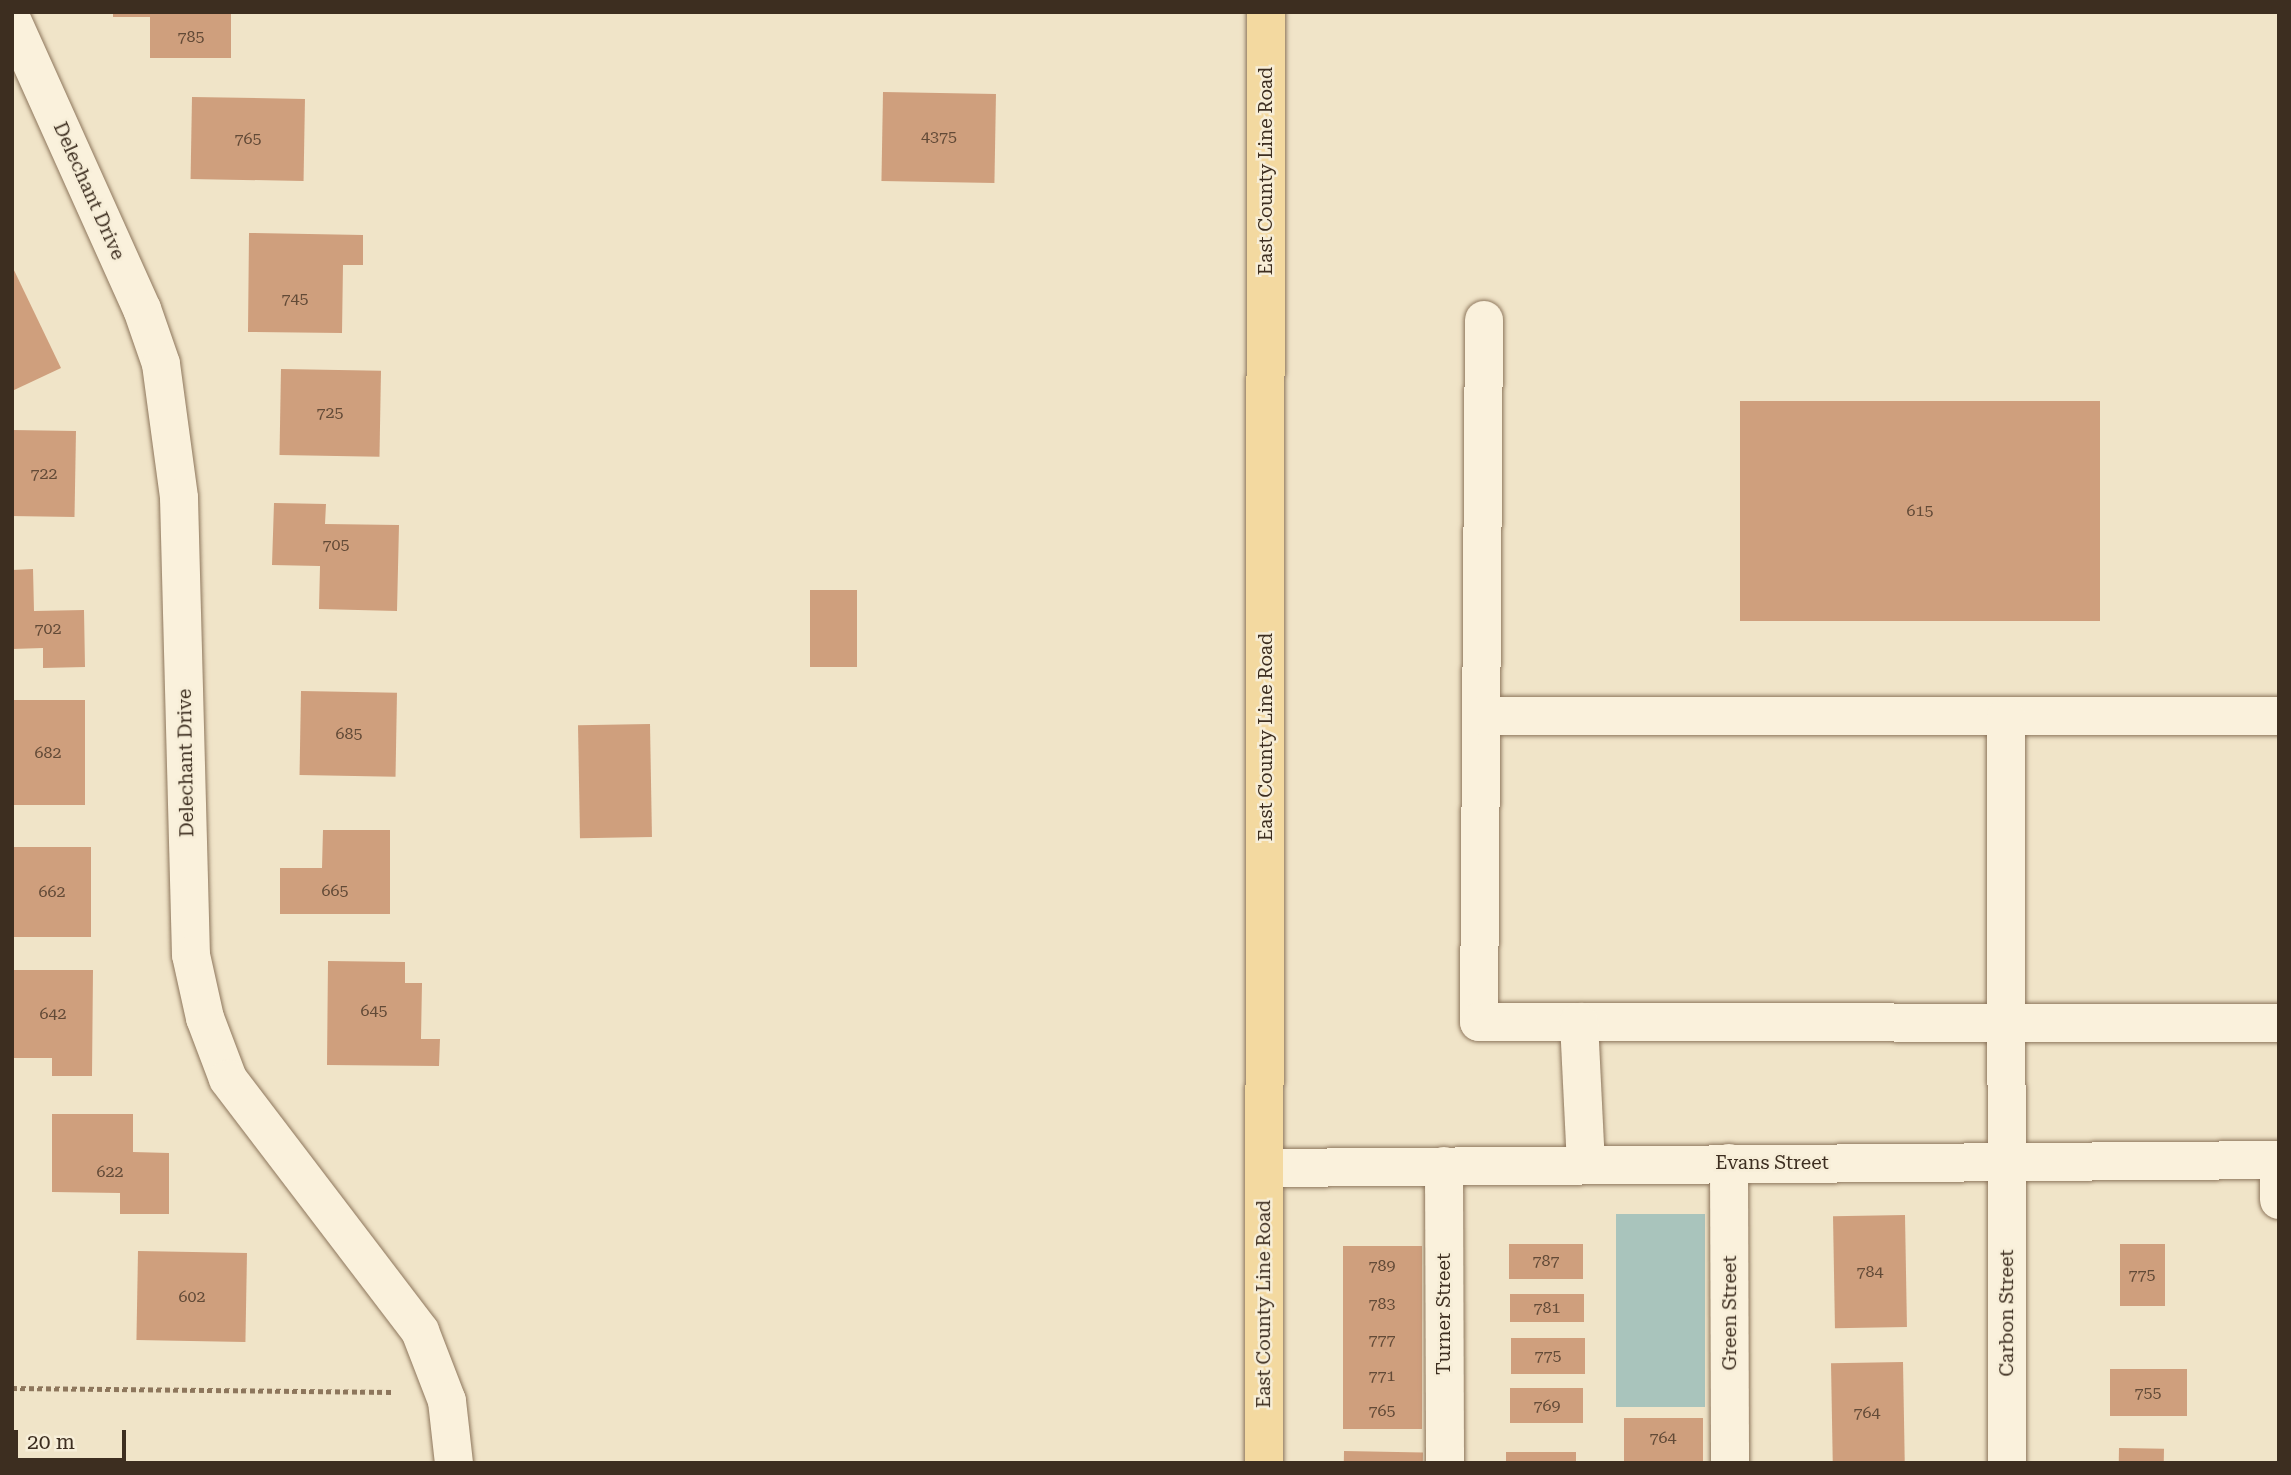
<!DOCTYPE html>
<style>
body{margin:0}
#map{position:relative;width:2291px;height:1475px;overflow:hidden;background:#f0e4c8;font-family:"Roboto Serif",serif}
div>[style]{position:absolute}
.water>*{inset:0;background:#a9c4bc;transform-origin:0 0}
.building>*{inset:0;background:#cf9f7d;transform-origin:0 0}
.path>*{height:4.5px;margin-top:-2.25px;transform-origin:0;background:repeating-linear-gradient(90deg,#8d765c 0 5px,transparent 0 8.5px)}
.roads{filter:drop-shadow(0 0 2px #8d765c) drop-shadow(0 0 2px #8d765c)}
.minor>*{height:38px;margin:-19px;padding:0 19px;transform-origin:19px;border-radius:19px;background:#faf1dc}
.major>*{height:38px;margin:-19px;padding:0 19px;transform-origin:19px;border-radius:19px;background:#f3d9a0}
span{translate:-50% -50%;white-space:nowrap;text-align:center;line-height:1.15;-webkit-text-stroke:5px #f7eed8;paint-order:stroke}
.number-label{font-size:16px;color:#624a37}
.number-label span{-webkit-text-stroke-width:0}
.street-label{font-size:19px;color:#3d2e20}
.frame{position:absolute;inset:0;border:14px solid #3d2e20;pointer-events:none}
.scale{position:absolute;left:14px;top:1430px;width:112px;height:32px;box-sizing:border-box;border:4px solid #3d2e20;border-top:0;padding-left:9px;font-size:21px;line-height:24px;white-space:nowrap;color:#3d2e20;-webkit-text-stroke:5px #f7eed8;paint-order:stroke}
</style>
<div id="map">
<div class="water">
<div style="left:1616px;top:1214px;width:89px;height:193px"></div>
</div>
<div class="building">
<div style="clip-path:polygon(113px 12px,231px 12px,231px 58px,150px 58px,150px 17px,113px 17px)"></div>
<div style="left:883px;top:92px;width:113px;height:89px;rotate:1deg"></div>
<div style="left:192px;top:97px;width:113px;height:82px;rotate:1deg"></div>
<div style="clip-path:polygon(249px 233px,363px 235px,363px 265px,343px 265px,342px 333px,248px 332px)"></div>
<div style="clip-path:polygon(12px 266px,61px 368px,12px 391px)"></div>
<div style="left:281px;top:369px;width:100px;height:86px;rotate:1deg"></div>
<div style="left:1740px;top:401px;width:360px;height:220px"></div>
<div style="left:12px;top:430px;width:64px;height:86px;rotate:1deg"></div>
<div style="clip-path:polygon(274px 503px,326px 504px,325px 524px,399px 525px,397px 611px,319px 609px,320px 566px,272px 565px)"></div>
<div style="clip-path:polygon(33px 569px,34px 611px,84px 610px,85px 667px,43px 668px,43px 648px,12px 649px,12px 570px)"></div>
<div style="left:810px;top:590px;width:47px;height:77px"></div>
<div style="left:301px;top:691px;width:96px;height:84px;rotate:1deg"></div>
<div style="left:12px;top:700px;width:73px;height:105px"></div>
<div style="left:650px;top:724px;width:113px;height:72px;rotate:89deg"></div>
<div style="clip-path:polygon(323px 830px,390px 830px,390px 914px,280px 914px,280px 868px,322px 868px)"></div>
<div style="left:91px;top:847px;width:90px;height:79px;rotate:90deg"></div>
<div style="clip-path:polygon(328px 961px,405px 962px,405px 983px,422px 983px,421px 1039px,440px 1039px,439px 1066px,327px 1065px)"></div>
<div style="clip-path:polygon(12px 970px,93px 970px,92px 1076px,52px 1076px,52px 1058px,12px 1058px)"></div>
<div style="clip-path:polygon(52px 1114px,133px 1114px,133px 1152px,169px 1153px,169px 1214px,120px 1214px,120px 1193px,52px 1192px)"></div>
<div style="left:1905px;top:1215px;width:112px;height:72px;rotate:89deg"></div>
<div style="left:1509px;top:1244px;width:74px;height:35px"></div>
<div style="left:2120px;top:1244px;width:45px;height:62px"></div>
<div style="left:1343px;top:1246px;width:79px;height:183px"></div>
<div style="left:138px;top:1251px;width:109px;height:89px;rotate:1deg"></div>
<div style="left:1510px;top:1294px;width:74px;height:28px"></div>
<div style="left:1511px;top:1338px;width:74px;height:36px"></div>
<div style="left:1903px;top:1362px;width:101px;height:72px;rotate:89deg"></div>
<div style="left:2110px;top:1369px;width:77px;height:47px"></div>
<div style="left:1510px;top:1388px;width:73px;height:35px"></div>
<div style="left:1624px;top:1418px;width:79px;height:45px"></div>
<div style="left:2119px;top:1448px;width:45px;height:15px;rotate:1deg"></div>
<div style="left:1344px;top:1451px;width:79px;height:12px;rotate:1deg"></div>
<div style="left:1576px;top:1452px;width:11px;height:70px;rotate:90deg"></div>
</div>
<div class="path">
<div style="left:12px;top:1388px;width:381px;rotate:0.6deg"></div>
</div>
<div class="roads">
<div class="minor">
<div style="left:12px;top:20px;width:317px;rotate:65.8deg"></div>
<div style="left:142px;top:309px;width:58px;rotate:70.9deg"></div>
<div style="left:161px;top:364px;width:135px;rotate:82.3deg"></div>
<div style="left:179px;top:498px;width:457px;rotate:88.5deg"></div>
<div style="left:191px;top:955px;width:65px;rotate:77.5deg"></div>
<div style="left:205px;top:1018px;width:65px;rotate:69.3deg"></div>
<div style="left:228px;top:1079px;width:317px;rotate:52.7deg"></div>
<div style="left:420px;top:1331px;width:75px;rotate:68.9deg"></div>
<div style="left:447px;top:1401px;width:62px;rotate:83.6deg"></div>
<div style="left:1484px;top:320px;width:702px;rotate:90.41deg"></div>
<div style="left:1479px;top:1022px;width:800px;rotate:0.07deg"></div>
<div style="left:1481px;top:716px;width:798px"></div>
<div style="left:2006px;top:717px;width:746px;rotate:89.92deg"></div>
<div style="left:1579px;top:1022px;width:141px;rotate:87.2deg"></div>
<div style="left:1729px;top:1163px;width:300px;rotate:89.8deg"></div>
<div style="left:1444px;top:1166px;width:297px;rotate:89.8deg"></div>
<div style="left:1265px;top:1168px;width:1014px;rotate:-0.45deg"></div>
<div style="left:2279px;top:1160px;width:40px;rotate:90deg"></div>
</div>
<div class="major">
<div style="left:1264px;top:1463px;width:1451px;rotate:-89.92deg"></div>
</div>
</div>
<div class="number-label">
<span style="left:191px;top:37px">785</span>
<span style="left:939px;top:137px">4375</span>
<span style="left:248px;top:139px">765</span>
<span style="left:295px;top:299px">745</span>
<span style="left:330px;top:413px">725</span>
<span style="left:44px;top:474px">722</span>
<span style="left:1920px;top:511px">615</span>
<span style="left:336px;top:545px">705</span>
<span style="left:48px;top:629px">702</span>
<span style="left:349px;top:734px">685</span>
<span style="left:48px;top:753px">682</span>
<span style="left:335px;top:891px">665</span>
<span style="left:52px;top:892px">662</span>
<span style="left:374px;top:1011px">645</span>
<span style="left:53px;top:1014px">642</span>
<span style="left:110px;top:1172px">622</span>
<span style="left:1546px;top:1261px">787</span>
<span style="left:1382px;top:1266px">789</span>
<span style="left:1870px;top:1272px">784</span>
<span style="left:2142px;top:1275px">775</span>
<span style="left:192px;top:1297px">602</span>
<span style="left:1382px;top:1304px">783</span>
<span style="left:1547px;top:1308px">781</span>
<span style="left:1382px;top:1340px">777</span>
<span style="left:1548px;top:1356px">775</span>
<span style="left:1382px;top:1376px">771</span>
<span style="left:2148px;top:1393px">755</span>
<span style="left:1547px;top:1406px">769</span>
<span style="left:1382px;top:1411px">765</span>
<span style="left:1867px;top:1413px">764</span>
<span style="left:1663px;top:1438px">764</span>
</div>
<div class="street-label">
<span style="left:1266px;top:171px;rotate:-90deg">East County Line Road</span>
<span style="left:89px;top:191px;rotate:66deg">Delechant Drive</span>
<span style="left:1266px;top:737px;rotate:-90deg">East County Line Road</span>
<span style="left:186px;top:763px;rotate:-91deg">Delechant Drive</span>
<span style="left:1772px;top:1163px">Evans Street</span>
<span style="left:1264px;top:1304px;rotate:-90deg">East County Line Road</span>
<span style="left:1730px;top:1313px;rotate:-90deg">Green Street</span>
<span style="left:2007px;top:1313px;rotate:-90deg">Carbon Street</span>
<span style="left:1444px;top:1314px;rotate:-90deg">Turner Street</span>
</div>
<div class="frame"></div>
<div class="scale">20 m</div>
</div>
